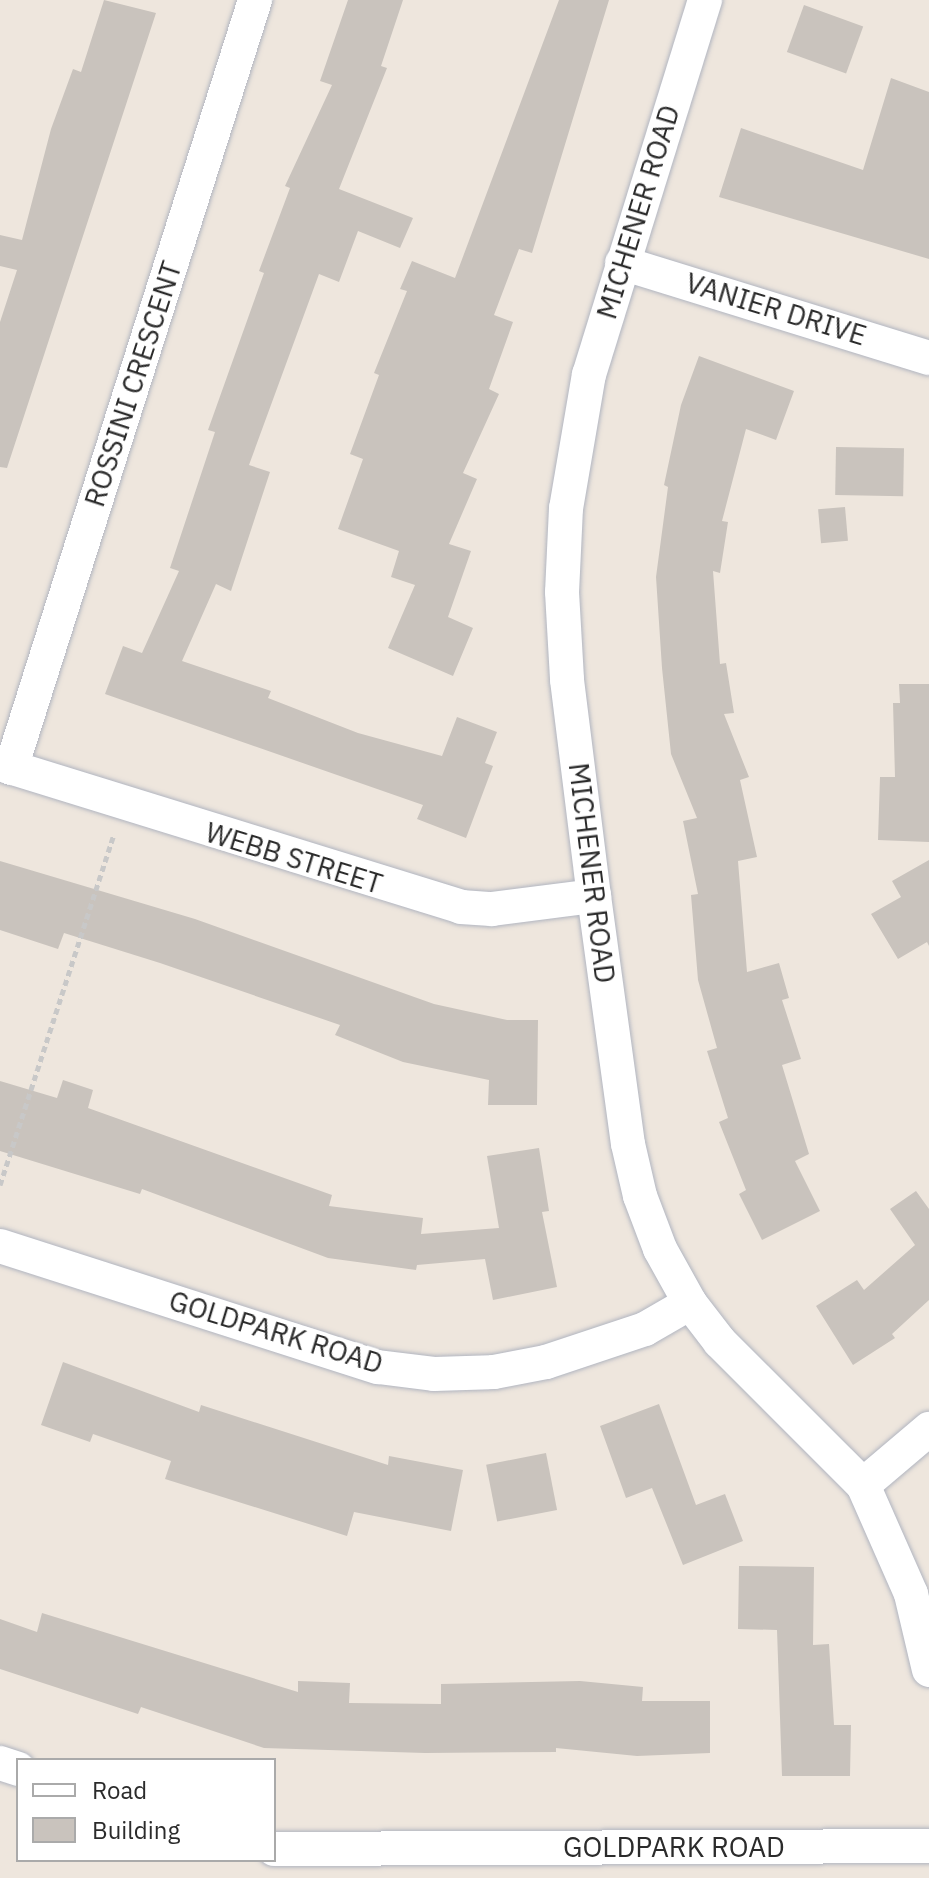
<!DOCTYPE html>
<style>
body{margin:0}
#map{position:relative;width:929px;height:1878px;overflow:hidden;background:#eee6dd;font-family:"IBM Plex Sans",sans-serif}
div>[style]{position:absolute}
.building>*{inset:0;background:#c9c3bd;transform-origin:0 0}
.path>*{height:5px;margin-top:-2.5px;transform-origin:0;background:repeating-linear-gradient(90deg,#c8c8c8 0 6px,transparent 0 10px)}
.roads{filter:drop-shadow(0 0 2px #b1b5c0) drop-shadow(0 0 2px #b1b5c0)}
.street>*{height:34px;margin:-17px;padding:0 17px;transform-origin:17px;border-radius:17px;background:#fff}
span{translate:-50% -50%;white-space:nowrap;text-align:center;line-height:1.15;-webkit-text-stroke:7px #fff;paint-order:stroke}
.street-label{font-size:28px;color:#2b2b2b}
.legend{position:absolute;left:16px;top:1758px;width:260px;height:104px;box-sizing:border-box;background:#fff;border:2px solid #aaa;margin:0;padding:10px 14px;list-style:none;font-size:24px;color:#2b2b2b}
.legend li{display:flex;align-items:center;gap:16px;height:40px}
.legend b{width:40px;border:2px solid #aaa}
</style>
<div id="map">
<div class="building">
<div style="clip-path:polygon(104px 0,156px 13px,7px 468px,0 467px,0 322px,17px 270px,0 266px,0 235px,22px 240px,51px 129px,73px 69px,81px 72px)"></div>
<div style="clip-path:polygon(348px 0,403px 0,381px 66px,387px 68px,339px 189px,413px 218px,400px 248px,358px 231px,339px 282px,319px 274px,249px 465px,270px 472px,231px 591px,216px 584px,182px 661px,271px 691px,268px 698px,358px 733px,442px 756px,457px 717px,497px 732px,485px 763px,493px 766px,466px 838px,417px 819px,423px 805px,105px 694px,123px 646px,142px 653px,179px 571px,170px 568px,215px 432px,208px 430px,264px 273px,259px 271px,290px 188px,285px 186px,332px 85px,320px 81px)"></div>
<div style="clip-path:polygon(559px 0,609px 0,532px 253px,519px 249px,494px 315px,513px 322px,489px 389px,499px 394px,463px 473px,477px 479px,449px 544px,471px 551px,448px 617px,473px 628px,453px 676px,388px 648px,415px 585px,391px 577px,399px 551px,338px 529px,363px 459px,350px 454px,379px 375px,374px 373px,407px 291px,400px 289px,412px 261px,455px 278px)"></div>
<div style="left:804px;top:5px;width:63px;height:50px;rotate:20deg"></div>
<div style="clip-path:polygon(891px 78px,929px 92px,929px 259px,719px 197px,741px 128px,863px 170px)"></div>
<div style="clip-path:polygon(699px 356px,794px 391px,776px 440px,746px 429px,722px 521px,728px 522px,720px 573px,713px 571px,720px 664px,726px 663px,734px 713px,724px 714px,749px 777px,740px 780px,757px 857px,738px 861px,747px 972px,779px 963px,789px 998px,782px 1000px,801px 1059px,782px 1065px,809px 1154px,795px 1161px,820px 1211px,762px 1240px,739px 1194px,746px 1190px,719px 1122px,728px 1118px,707px 1051px,717px 1048px,698px 980px,691px 895px,698px 894px,683px 821px,697px 818px,671px 754px,662px 668px,656px 577px,668px 487px,664px 485px,681px 405px)"></div>
<div style="left:836px;top:447px;width:68px;height:48px;rotate:1deg"></div>
<div style="left:845px;top:507px;width:34px;height:27px;rotate:85deg"></div>
<div style="clip-path:polygon(899px 684px,929px 684px,929px 842px,878px 840px,880px 777px,895px 777px,893px 703px,900px 703px)"></div>
<div style="clip-path:polygon(929px 860px,929px 946px,927px 942px,898px 959px,871px 914px,901px 897px,892px 881px)"></div>
<div style="clip-path:polygon(0 861px,195px 919px,434px 1004px,507px 1020px,538px 1020px,537px 1105px,488px 1105px,489px 1080px,403px 1062px,335px 1035px,340px 1025px,160px 963px,64px 933px,58px 949px,0 930px)"></div>
<div style="clip-path:polygon(63px 1080px,93px 1090px,88px 1108px,332px 1195px,329px 1206px,423px 1218px,421px 1234px,499px 1228px,487px 1156px,539px 1148px,549px 1211px,542px 1212px,557px 1287px,493px 1300px,485px 1259px,417px 1265px,416px 1270px,328px 1258px,142px 1189px,140px 1194px,0 1151px,0 1081px,57px 1098px)"></div>
<div style="clip-path:polygon(916px 1191px,929px 1209px,929px 1300px,892px 1334px,895px 1338px,853px 1365px,816px 1306px,857px 1280px,864px 1290px,915px 1245px,890px 1209px)"></div>
<div style="clip-path:polygon(63px 1362px,199px 1412px,201px 1405px,388px 1465px,389px 1456px,463px 1470px,451px 1531px,354px 1512px,347px 1536px,165px 1479px,171px 1461px,93px 1434px,90px 1442px,41px 1425px)"></div>
<div style="clip-path:polygon(659px 1404px,696px 1505px,725px 1494px,743px 1541px,683px 1565px,652px 1488px,626px 1498px,600px 1426px)"></div>
<div style="left:546px;top:1453px;width:58px;height:61px;rotate:79deg"></div>
<div style="clip-path:polygon(739px 1566px,814px 1567px,813px 1645px,829px 1644px,834px 1725px,851px 1725px,850px 1776px,782px 1776px,777px 1630px,738px 1629px)"></div>
<div style="clip-path:polygon(42px 1613px,298px 1692px,298px 1681px,350px 1683px,349px 1703px,441px 1704px,441px 1684px,580px 1681px,643px 1687px,642px 1701px,710px 1701px,710px 1753px,637px 1756px,556px 1748px,556px 1752px,425px 1753px,264px 1748px,141px 1707px,138px 1714px,0 1669px,0 1619px,37px 1632px)"></div>
</div>
<div class="path">
<div style="left:0;top:1185px;width:369px;rotate:-72deg"></div>
</div>
<div class="roads">
<div class="street">
<div style="left:705px;top:0;width:392px;rotate:107.2deg"></div>
<div style="left:589px;top:374px;width:136px;rotate:99.7deg"></div>
<div style="left:566px;top:508px;width:84px;rotate:92.7deg"></div>
<div style="left:562px;top:592px;width:88px;rotate:86.7deg"></div>
<div style="left:567px;top:680px;width:218px;rotate:82.9deg"></div>
<div style="left:594px;top:896px;width:250px;rotate:82.2deg"></div>
<div style="left:628px;top:1144px;width:53px;rotate:77deg"></div>
<div style="left:640px;top:1196px;width:57px;rotate:69.3deg"></div>
<div style="left:660px;top:1249px;width:62px;rotate:60.9deg"></div>
<div style="left:690px;top:1303px;width:49px;rotate:52.4deg"></div>
<div style="left:720px;top:1342px;width:202px;rotate:45deg"></div>
<div style="left:863px;top:1485px;width:119px;rotate:66.2deg"></div>
<div style="left:911px;top:1594px;width:78px;rotate:76.7deg"></div>
<div style="left:622px;top:263px;width:321px;rotate:17.2deg"></div>
<div style="left:0;top:764px;width:483px;rotate:17.2deg"></div>
<div style="left:461px;top:907px;width:31px;rotate:4deg"></div>
<div style="left:492px;top:909px;width:103px;rotate:-7.3deg"></div>
<div style="left:11px;top:768px;width:806px;rotate:-72.37deg"></div>
<div style="left:0;top:1246px;width:397px;rotate:17.8deg"></div>
<div style="left:378px;top:1367px;width:56px;rotate:7.1deg"></div>
<div style="left:434px;top:1374px;width:60px;rotate:-1.9deg"></div>
<div style="left:494px;top:1372px;width:53px;rotate:-10.9deg"></div>
<div style="left:546px;top:1362px;width:104px;rotate:-18.4deg"></div>
<div style="left:645px;top:1329px;width:52px;rotate:-30deg"></div>
<div style="left:863px;top:1485px;width:87px;rotate:-40.3deg"></div>
<div style="left:0;top:1763px;width:19px;rotate:18deg"></div>
<div style="left:274px;top:1849px;width:655px;rotate:-0.26deg"></div>
</div>
</div>
<div class="street-label">
<span style="left:638px;top:212px;rotate:-73deg">MICHENER ROAD</span>
<span style="left:776px;top:309px;rotate:17deg">VANIER DRIVE</span>
<span style="left:133px;top:384px;rotate:-72deg">ROSSINI CRESCENT</span>
<span style="left:294px;top:858px;rotate:17deg">WEBB STREET</span>
<span style="left:592px;top:873px;rotate:83deg">MICHENER ROAD</span>
<span style="left:276px;top:1332px;rotate:17deg">GOLDPARK ROAD</span>
<span style="left:674px;top:1847px">GOLDPARK ROAD</span>
</div>
<ul class="legend">
<li><b style="height:10px;background:#fff"></b>Road</li>
<li><b style="height:22px;background:#c9c3bd"></b>Building</li>
</ul>
</div>
